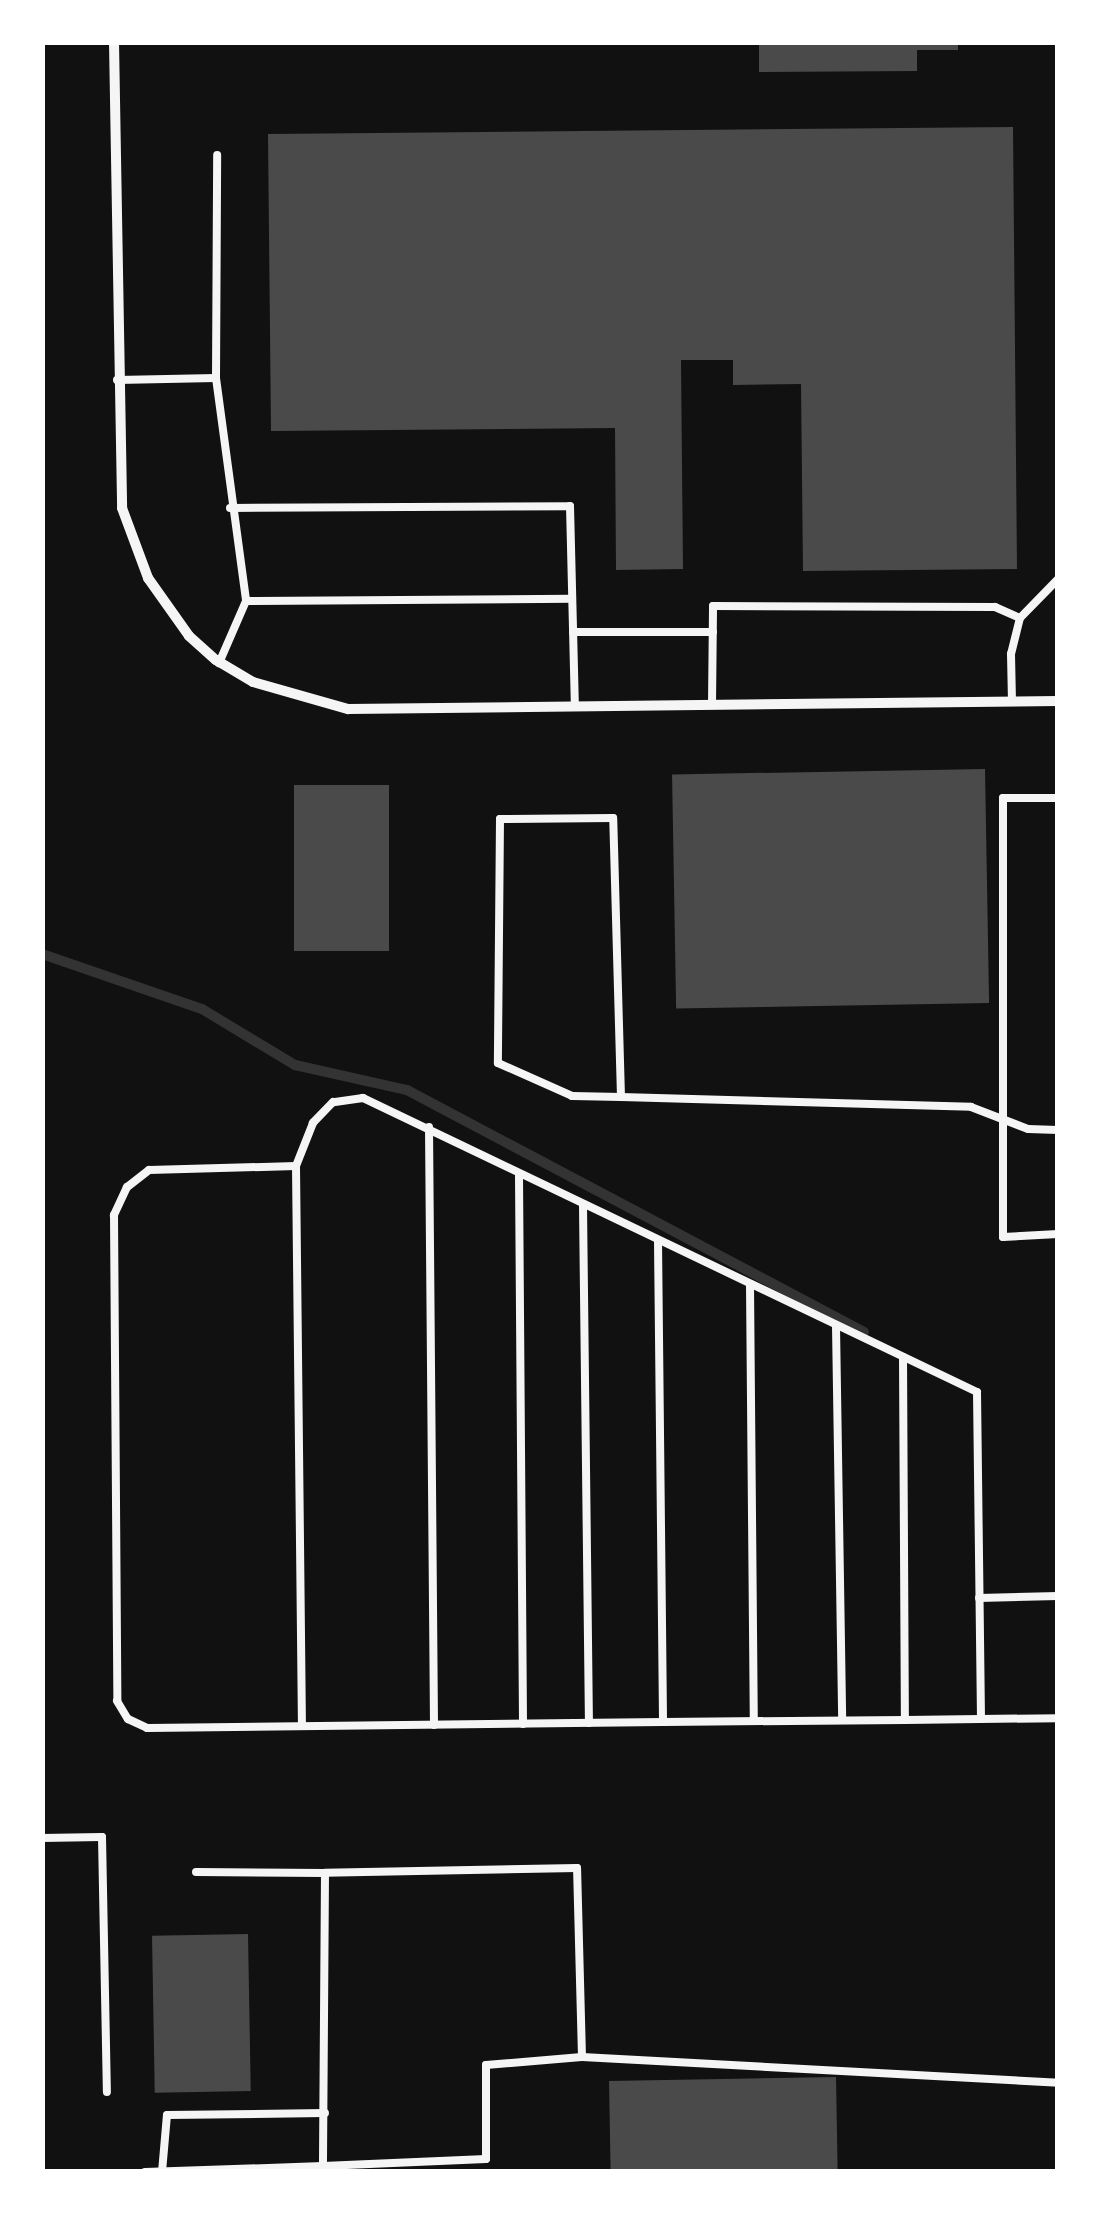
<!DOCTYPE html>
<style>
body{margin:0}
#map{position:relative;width:1100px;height:2214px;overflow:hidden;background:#111;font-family:"Work Sans",sans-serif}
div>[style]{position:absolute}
.stream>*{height:10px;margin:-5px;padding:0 5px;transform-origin:5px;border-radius:5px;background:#333}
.building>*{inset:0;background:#4a4a4a;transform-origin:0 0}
.service>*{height:8px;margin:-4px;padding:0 4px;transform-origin:4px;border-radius:4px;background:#f5f5f5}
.minor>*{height:10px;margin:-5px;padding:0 5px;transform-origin:5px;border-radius:5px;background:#f5f5f5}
span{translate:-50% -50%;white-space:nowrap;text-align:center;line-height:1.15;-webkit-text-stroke:10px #fff;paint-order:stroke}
.frame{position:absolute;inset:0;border:45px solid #fff;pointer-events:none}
</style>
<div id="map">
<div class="stream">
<div style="left:42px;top:954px;width:169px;rotate:19deg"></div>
<div style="left:202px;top:1009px;width:109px;rotate:31.1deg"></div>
<div style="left:295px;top:1065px;width:115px;rotate:12.6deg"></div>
<div style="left:407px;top:1090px;width:517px;rotate:27.9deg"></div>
</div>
<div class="building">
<div style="clip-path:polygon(759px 42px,958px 42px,958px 50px,917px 50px,917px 71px,759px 72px)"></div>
<div style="clip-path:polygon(1013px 127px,1017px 569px,803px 571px,801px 384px,733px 385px,733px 360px,681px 360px,683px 569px,616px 570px,615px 428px,271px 431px,268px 134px)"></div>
<div style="left:985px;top:769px;width:234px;height:313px;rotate:89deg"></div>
<div style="left:389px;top:785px;width:166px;height:95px;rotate:90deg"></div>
<div style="left:248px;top:1934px;width:157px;height:96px;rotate:89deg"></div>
<div style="left:836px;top:2077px;width:95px;height:227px;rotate:89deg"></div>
</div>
<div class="service">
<div style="left:216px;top:378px;width:225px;rotate:82.3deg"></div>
<div style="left:246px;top:601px;width:68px;rotate:113.5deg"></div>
<div style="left:117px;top:380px;width:99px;rotate:-1.2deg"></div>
<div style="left:216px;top:378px;width:223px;rotate:-89.7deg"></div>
<div style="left:230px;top:508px;width:340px;rotate:-0.3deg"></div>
<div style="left:570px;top:506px;width:201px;rotate:88.6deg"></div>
<div style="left:246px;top:601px;width:326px;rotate:-0.4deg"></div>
<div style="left:573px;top:632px;width:140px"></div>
<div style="left:1012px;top:702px;width:48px;rotate:-91.2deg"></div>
<div style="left:1011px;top:654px;width:37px;rotate:-76deg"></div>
<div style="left:1020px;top:618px;width:54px;rotate:-45.7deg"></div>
<div style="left:712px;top:705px;width:99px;rotate:-89.4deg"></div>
<div style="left:713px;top:606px;width:282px;rotate:0.2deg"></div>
<div style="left:995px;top:607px;width:27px;rotate:24deg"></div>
<div style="left:1058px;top:798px;width:55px;rotate:180deg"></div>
<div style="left:1003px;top:798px;width:439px;rotate:90deg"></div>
<div style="left:1003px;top:1237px;width:55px;rotate:-3.1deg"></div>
<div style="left:621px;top:1097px;width:279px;rotate:-91.6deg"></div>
<div style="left:613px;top:818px;width:113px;rotate:179.5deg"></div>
<div style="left:500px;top:819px;width:244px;rotate:90.5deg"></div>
<div style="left:498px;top:1063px;width:81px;rotate:24deg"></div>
<div style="left:572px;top:1096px;width:49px;rotate:1.2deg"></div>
<div style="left:621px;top:1097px;width:350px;rotate:1.6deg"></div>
<div style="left:971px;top:1107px;width:61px;rotate:21.1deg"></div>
<div style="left:1028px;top:1129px;width:30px;rotate:2deg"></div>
<div style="left:429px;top:1127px;width:598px;rotate:89.52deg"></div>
<div style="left:296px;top:1166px;width:560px;rotate:89.39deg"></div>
<div style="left:519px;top:1176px;width:548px;rotate:89.58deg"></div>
<div style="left:583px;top:1206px;width:517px;rotate:89.34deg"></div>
<div style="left:658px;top:1241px;width:481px;rotate:89.4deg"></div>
<div style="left:750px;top:1285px;width:436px;rotate:89.5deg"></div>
<div style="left:836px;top:1326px;width:394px;rotate:89.1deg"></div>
<div style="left:903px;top:1357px;width:363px;rotate:89.7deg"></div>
<div style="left:979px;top:1598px;width:79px;rotate:-1.5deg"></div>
<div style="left:981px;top:1719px;width:327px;rotate:-90.7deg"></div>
<div style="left:977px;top:1392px;width:681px;rotate:-154.41deg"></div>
<div style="left:363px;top:1098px;width:30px;rotate:172deg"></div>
<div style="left:333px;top:1102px;width:29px;rotate:134deg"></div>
<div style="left:313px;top:1123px;width:46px;rotate:111.6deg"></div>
<div style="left:296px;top:1166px;width:147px;rotate:178.4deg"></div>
<div style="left:149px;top:1170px;width:28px;rotate:142deg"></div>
<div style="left:127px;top:1187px;width:31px;rotate:115deg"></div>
<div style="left:114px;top:1215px;width:486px;rotate:89.6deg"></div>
<div style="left:117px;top:1701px;width:21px;rotate:59deg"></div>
<div style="left:128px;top:1719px;width:21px;rotate:25deg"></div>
<div style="left:147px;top:1728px;width:516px;rotate:-0.67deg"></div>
<div style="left:663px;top:1722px;width:242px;rotate:-0.5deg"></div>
<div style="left:905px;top:1720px;width:153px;rotate:-0.7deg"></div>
<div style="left:42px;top:1838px;width:60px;rotate:-1deg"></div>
<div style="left:102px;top:1837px;width:255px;rotate:88.9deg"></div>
<div style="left:196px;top:1872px;width:129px;rotate:0.4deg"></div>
<div style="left:582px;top:2057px;width:477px;rotate:3.1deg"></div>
<div style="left:145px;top:2172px;width:178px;rotate:-1.9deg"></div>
<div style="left:323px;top:2166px;width:163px;rotate:-2.5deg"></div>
<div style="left:486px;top:2159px;width:94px;rotate:-90deg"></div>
<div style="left:486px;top:2065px;width:96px;rotate:-4.8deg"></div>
<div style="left:582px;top:2057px;width:189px;rotate:-91.5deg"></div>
<div style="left:577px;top:1868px;width:252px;rotate:178.9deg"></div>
<div style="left:325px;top:1873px;width:293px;rotate:90.4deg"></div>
<div style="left:162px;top:2172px;width:57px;rotate:-85deg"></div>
<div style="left:167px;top:2115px;width:158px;rotate:-0.7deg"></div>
</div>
<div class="minor">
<div style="left:114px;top:42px;width:466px;rotate:89deg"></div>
<div style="left:122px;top:508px;width:75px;rotate:69.6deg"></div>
<div style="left:148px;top:578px;width:71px;rotate:54.7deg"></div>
<div style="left:189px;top:636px;width:36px;rotate:42deg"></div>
<div style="left:216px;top:660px;width:43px;rotate:30.7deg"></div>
<div style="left:253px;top:682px;width:99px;rotate:15.9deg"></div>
<div style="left:348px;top:709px;width:710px;rotate:-0.65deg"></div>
</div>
<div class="frame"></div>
</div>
